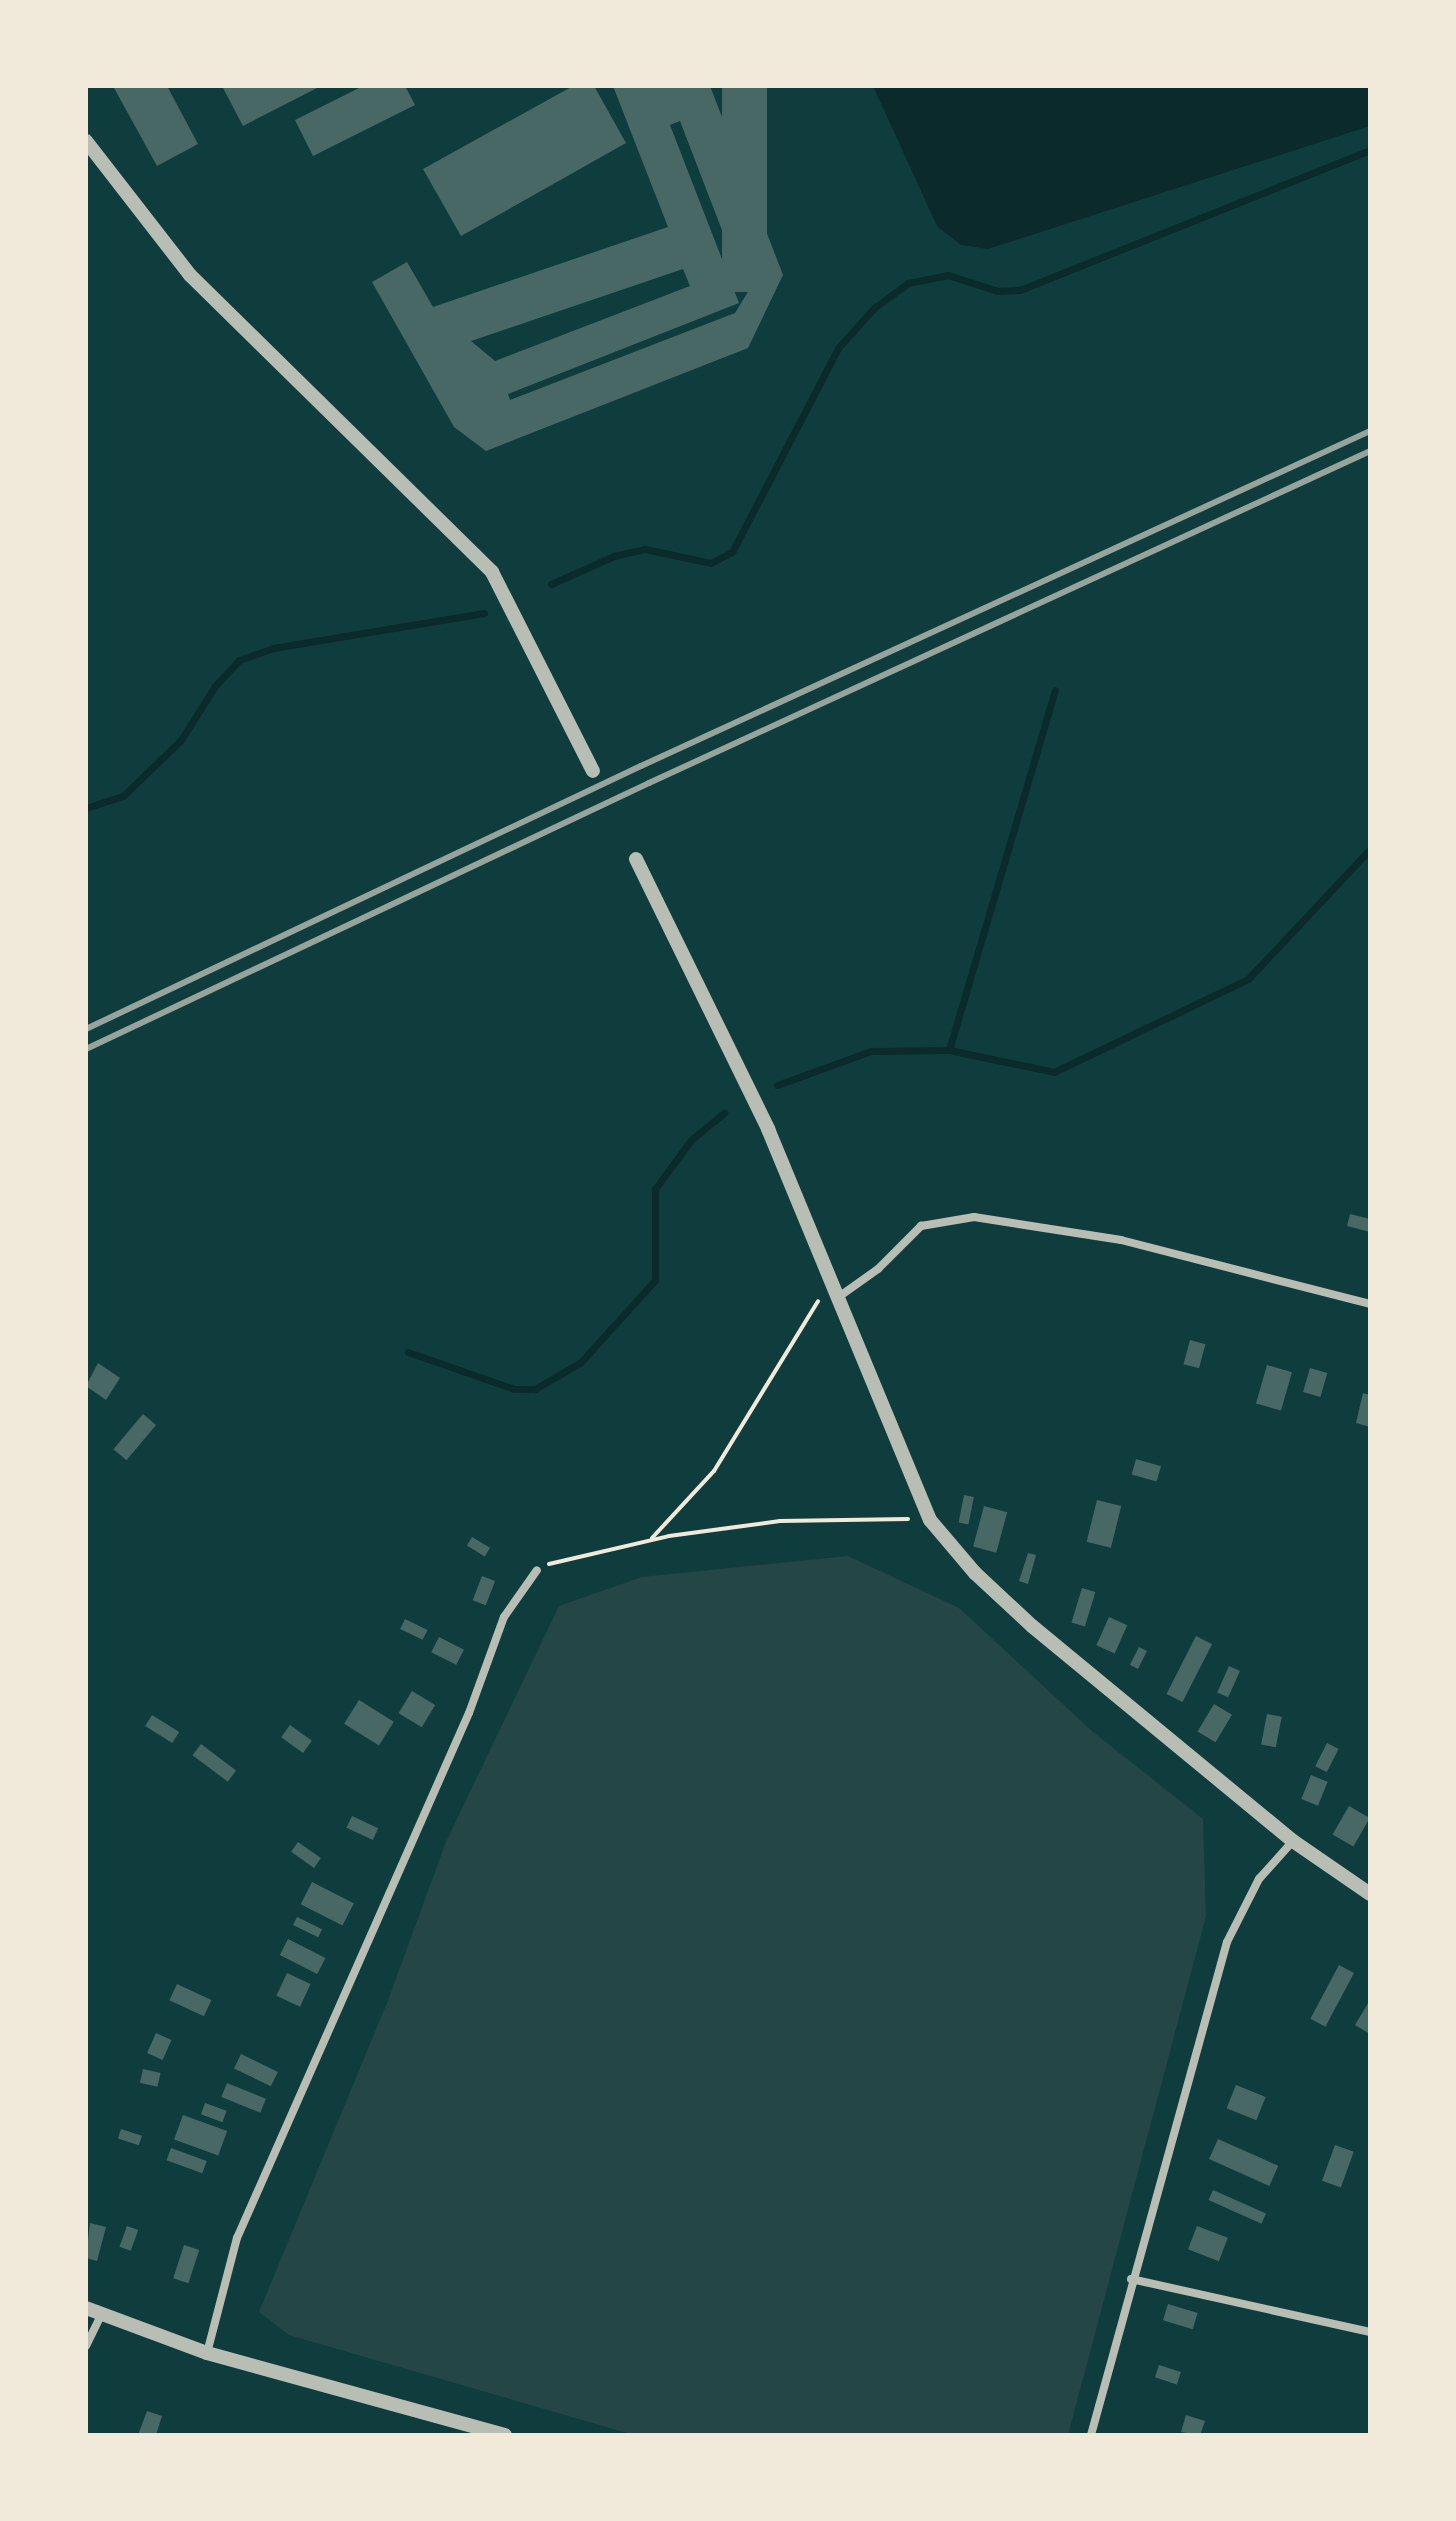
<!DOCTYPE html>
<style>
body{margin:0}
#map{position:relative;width:1456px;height:2521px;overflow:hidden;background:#0f3d3e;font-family:Commissioner,sans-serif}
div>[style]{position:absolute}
.green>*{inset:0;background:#244646}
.water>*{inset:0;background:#0a2a2b}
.stream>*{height:7px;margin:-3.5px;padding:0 3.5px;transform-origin:3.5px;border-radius:3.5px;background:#0a2a2b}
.building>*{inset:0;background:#486865;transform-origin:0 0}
.path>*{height:4px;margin:-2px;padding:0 2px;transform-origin:2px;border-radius:2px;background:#f1e9da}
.minor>*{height:8px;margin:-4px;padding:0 4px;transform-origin:4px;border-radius:4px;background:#b8beb3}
.tertiary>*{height:14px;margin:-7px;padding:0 7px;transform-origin:7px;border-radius:7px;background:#b8beb3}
.rail>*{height:6px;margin:-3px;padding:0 3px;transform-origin:3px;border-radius:3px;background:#97a49c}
span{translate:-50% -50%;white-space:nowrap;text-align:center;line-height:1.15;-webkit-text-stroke:6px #f1e9da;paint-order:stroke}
.frame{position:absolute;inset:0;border:88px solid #f1e9da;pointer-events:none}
</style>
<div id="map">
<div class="green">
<div style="clip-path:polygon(848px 1556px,959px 1608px,1093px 1732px,1203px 1819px,1206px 1916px,1068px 2435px,634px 2435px,289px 2335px,259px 2312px,387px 2003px,446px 1842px,559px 1606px,642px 1577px)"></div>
</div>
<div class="water">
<div style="clip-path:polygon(873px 86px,1370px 86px,1370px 126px,988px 249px,961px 245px,937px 226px)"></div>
</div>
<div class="stream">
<div style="left:551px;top:584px;width:69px;rotate:-24deg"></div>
<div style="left:614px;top:556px;width:32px;rotate:-13deg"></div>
<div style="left:645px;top:549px;width:67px;rotate:12deg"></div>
<div style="left:711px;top:563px;width:24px;rotate:-28deg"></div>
<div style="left:732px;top:552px;width:230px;rotate:-62.5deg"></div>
<div style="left:838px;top:348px;width:54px;rotate:-48deg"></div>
<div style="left:874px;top:308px;width:42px;rotate:-36.3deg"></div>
<div style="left:908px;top:283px;width:41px;rotate:-11.3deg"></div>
<div style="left:948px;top:275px;width:52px;rotate:17.7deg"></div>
<div style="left:998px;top:291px;width:22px;rotate:-3deg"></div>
<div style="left:1020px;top:290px;width:377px;rotate:-21.8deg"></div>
<div style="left:86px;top:808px;width:39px;rotate:-18deg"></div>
<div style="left:123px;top:796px;width:81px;rotate:-44deg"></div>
<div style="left:181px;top:740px;width:64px;rotate:-57.8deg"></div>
<div style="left:215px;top:686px;width:35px;rotate:-47deg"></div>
<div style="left:239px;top:660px;width:36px;rotate:-19deg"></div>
<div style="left:273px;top:648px;width:214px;rotate:-9.4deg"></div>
<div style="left:949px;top:1050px;width:375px;rotate:-73.6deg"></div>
<div style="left:777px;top:1085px;width:100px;rotate:-19.9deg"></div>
<div style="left:871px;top:1051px;width:78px;rotate:-0.7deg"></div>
<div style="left:949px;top:1050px;width:107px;rotate:11.8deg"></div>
<div style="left:1054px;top:1072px;width:215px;rotate:-25.6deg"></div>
<div style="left:1248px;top:979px;width:178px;rotate:-46.8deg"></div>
<div style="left:408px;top:1352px;width:112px;rotate:19.2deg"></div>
<div style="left:514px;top:1389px;width:21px"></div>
<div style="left:535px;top:1389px;width:53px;rotate:-30.4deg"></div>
<div style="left:581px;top:1362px;width:110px;rotate:-47.9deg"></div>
<div style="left:655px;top:1280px;width:91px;rotate:-90deg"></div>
<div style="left:655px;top:1189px;width:61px;rotate:-53.7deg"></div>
<div style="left:691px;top:1140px;width:43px;rotate:-39.3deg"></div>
</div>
<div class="building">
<div style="clip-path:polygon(113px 86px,167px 86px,198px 144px,157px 166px)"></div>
<div style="clip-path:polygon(222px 86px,321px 86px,243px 126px)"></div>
<div style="clip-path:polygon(363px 86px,405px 86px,415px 105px,313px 156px,295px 120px)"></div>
<div style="clip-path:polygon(573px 86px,594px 86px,626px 143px,461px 236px,423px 169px)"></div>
<div style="clip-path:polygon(evenodd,613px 86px,710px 86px,783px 275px,748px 348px,486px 451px,454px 427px,372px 282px,407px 262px,433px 307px,668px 227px,613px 86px,680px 121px,745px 290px,751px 287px,735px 313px,510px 400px,508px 394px,739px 303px,670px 125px,680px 121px,613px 86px,683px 269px,690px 286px,495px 361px,471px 341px,683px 269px)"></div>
<div style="left:722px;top:86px;width:45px;height:206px"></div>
<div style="clip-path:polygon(1350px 1214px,1370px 1219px,1370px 1232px,1347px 1226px)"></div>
<div style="left:1190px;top:1340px;width:16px;height:25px;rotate:15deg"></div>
<div style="clip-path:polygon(98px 1363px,120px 1378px,106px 1400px,86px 1386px)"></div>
<div style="left:1267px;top:1365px;width:26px;height:40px;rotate:16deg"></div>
<div style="left:1310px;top:1368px;width:18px;height:25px;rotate:16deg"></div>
<div style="clip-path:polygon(1363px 1393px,1370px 1395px,1370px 1427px,1356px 1423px)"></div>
<div style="left:143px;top:1414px;width:17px;height:46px;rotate:40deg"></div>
<div style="left:1136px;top:1459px;width:26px;height:16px;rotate:16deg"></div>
<div style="left:964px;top:1495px;width:10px;height:28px;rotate:11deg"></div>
<div style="left:1097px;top:1500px;width:25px;height:43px;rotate:14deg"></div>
<div style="left:984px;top:1506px;width:24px;height:42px;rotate:15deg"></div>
<div style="left:472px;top:1537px;width:21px;height:10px;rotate:31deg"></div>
<div style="clip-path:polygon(1028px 1553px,1036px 1555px,1028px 1584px,1019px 1581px)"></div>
<div style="left:482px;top:1576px;width:14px;height:26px;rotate:21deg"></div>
<div style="left:1082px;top:1588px;width:14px;height:36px;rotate:17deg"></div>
<div style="left:1109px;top:1617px;width:20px;height:31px;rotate:24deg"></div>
<div style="left:405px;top:1619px;width:25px;height:11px;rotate:26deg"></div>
<div style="left:1196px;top:1636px;width:18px;height:65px;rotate:27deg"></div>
<div style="left:439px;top:1637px;width:28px;height:17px;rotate:27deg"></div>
<div style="left:1139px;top:1647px;width:9px;height:20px;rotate:27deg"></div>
<div style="left:1229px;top:1666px;width:12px;height:29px;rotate:24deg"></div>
<div style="left:412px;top:1691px;width:27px;height:26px;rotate:31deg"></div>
<div style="left:359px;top:1700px;width:41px;height:28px;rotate:32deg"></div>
<div style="left:1214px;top:1704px;width:21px;height:32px;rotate:31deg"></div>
<div style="left:1267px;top:1714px;width:15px;height:31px;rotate:11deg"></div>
<div style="left:152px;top:1715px;width:32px;height:13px;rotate:32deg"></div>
<div style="left:290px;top:1725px;width:27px;height:15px;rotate:36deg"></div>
<div style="left:1327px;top:1743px;width:13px;height:26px;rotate:27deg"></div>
<div style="left:201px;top:1744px;width:44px;height:14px;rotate:37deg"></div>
<div style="left:1311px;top:1775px;width:18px;height:26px;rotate:22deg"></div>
<div style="left:1349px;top:1806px;width:24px;height:33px;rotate:30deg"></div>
<div style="left:352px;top:1816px;width:29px;height:13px;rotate:25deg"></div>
<div style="left:298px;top:1842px;width:28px;height:12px;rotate:35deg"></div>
<div style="left:312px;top:1882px;width:47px;height:25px;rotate:27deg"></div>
<div style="left:297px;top:1917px;width:28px;height:9px;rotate:26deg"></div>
<div style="left:288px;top:1939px;width:42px;height:18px;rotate:27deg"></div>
<div style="left:1339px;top:1965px;width:17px;height:61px;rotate:28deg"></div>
<div style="left:287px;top:1973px;width:26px;height:25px;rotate:25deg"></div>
<div style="left:177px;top:1984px;width:38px;height:18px;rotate:25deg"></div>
<div style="clip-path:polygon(1370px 2000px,1370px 2034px,1355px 2025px)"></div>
<div style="left:156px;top:2033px;width:17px;height:22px;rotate:24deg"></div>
<div style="left:241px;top:2054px;width:41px;height:16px;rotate:26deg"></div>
<div style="left:143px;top:2069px;width:18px;height:14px;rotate:13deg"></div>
<div style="left:227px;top:2083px;width:42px;height:15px;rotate:22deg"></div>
<div style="left:1236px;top:2085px;width:32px;height:25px;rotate:22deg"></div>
<div style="left:205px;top:2103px;width:23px;height:12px;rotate:20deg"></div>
<div style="left:183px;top:2115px;width:47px;height:26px;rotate:20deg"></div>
<div style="left:121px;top:2129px;width:22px;height:10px;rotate:18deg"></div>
<div style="left:1218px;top:2139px;width:66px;height:22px;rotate:24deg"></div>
<div style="left:1335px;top:2145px;width:20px;height:38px;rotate:20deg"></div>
<div style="left:171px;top:2148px;width:38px;height:13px;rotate:20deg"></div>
<div style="left:1213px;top:2190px;width:58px;height:11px;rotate:24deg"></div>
<div style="clip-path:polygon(90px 2223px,106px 2227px,97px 2261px,86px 2258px)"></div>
<div style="left:127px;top:2226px;width:12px;height:22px;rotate:20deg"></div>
<div style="left:1197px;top:2226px;width:33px;height:25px;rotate:21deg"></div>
<div style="left:184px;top:2245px;width:16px;height:35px;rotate:18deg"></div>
<div style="left:1168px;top:2304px;width:31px;height:17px;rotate:17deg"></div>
<div style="left:1159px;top:2365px;width:23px;height:13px;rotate:18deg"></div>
<div style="clip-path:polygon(147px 2411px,162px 2416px,156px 2435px,138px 2435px)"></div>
<div style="clip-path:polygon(1186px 2415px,1205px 2421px,1200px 2435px,1181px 2432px)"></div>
</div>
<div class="path">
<div style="left:652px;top:1538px;width:91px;rotate:-47.2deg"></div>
<div style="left:714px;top:1471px;width:199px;rotate:-58.5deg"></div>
<div style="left:549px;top:1564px;width:123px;rotate:-13.1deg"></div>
<div style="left:669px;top:1536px;width:112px;rotate:-7.7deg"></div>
<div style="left:780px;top:1521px;width:128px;rotate:-0.9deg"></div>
</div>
<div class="minor">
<div style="left:840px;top:1296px;width:47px;rotate:-35.4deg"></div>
<div style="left:878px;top:1269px;width:61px;rotate:-45deg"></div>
<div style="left:921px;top:1226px;width:54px;rotate:-9.6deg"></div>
<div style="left:974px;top:1217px;width:149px;rotate:8.9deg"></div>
<div style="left:1121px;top:1240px;width:257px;rotate:14.4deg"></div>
<div style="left:1131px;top:2279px;width:245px;rotate:12.5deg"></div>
<div style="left:86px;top:2346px;width:37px;rotate:-64deg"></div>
<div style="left:207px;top:2353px;width:119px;rotate:-75.4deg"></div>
<div style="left:237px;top:2238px;width:574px;rotate:-66.16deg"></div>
<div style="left:469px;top:1713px;width:102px;rotate:-70deg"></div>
<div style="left:504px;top:1617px;width:57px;rotate:-54.9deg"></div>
<div style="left:1091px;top:2435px;width:511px;rotate:-74.58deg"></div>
<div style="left:1227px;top:1942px;width:71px;rotate:-63.1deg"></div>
<div style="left:1259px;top:1879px;width:51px;rotate:-48.2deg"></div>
</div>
<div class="tertiary">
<div style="left:86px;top:141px;width:170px;rotate:52.2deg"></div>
<div style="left:190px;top:275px;width:424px;rotate:44.5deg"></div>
<div style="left:492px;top:572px;width:223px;rotate:63.1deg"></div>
<div style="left:636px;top:859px;width:301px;rotate:63.9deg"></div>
<div style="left:768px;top:1129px;width:423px;rotate:67.5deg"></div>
<div style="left:930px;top:1520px;width:70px;rotate:49.7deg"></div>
<div style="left:975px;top:1573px;width:78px;rotate:42.9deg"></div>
<div style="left:1032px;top:1626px;width:338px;rotate:39.5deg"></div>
<div style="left:1293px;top:1841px;width:93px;rotate:34.5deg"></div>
<div style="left:86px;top:2308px;width:129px;rotate:20.4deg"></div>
<div style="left:207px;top:2353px;width:309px;rotate:15.4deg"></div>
</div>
<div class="rail">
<div style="left:86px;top:1029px;width:614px;rotate:-25.36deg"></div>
<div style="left:641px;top:766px;width:802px;rotate:-24.68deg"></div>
<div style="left:86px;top:1049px;width:623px;rotate:-25.29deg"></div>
<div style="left:649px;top:783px;width:794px;rotate:-24.72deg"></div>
</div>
<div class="frame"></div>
</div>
